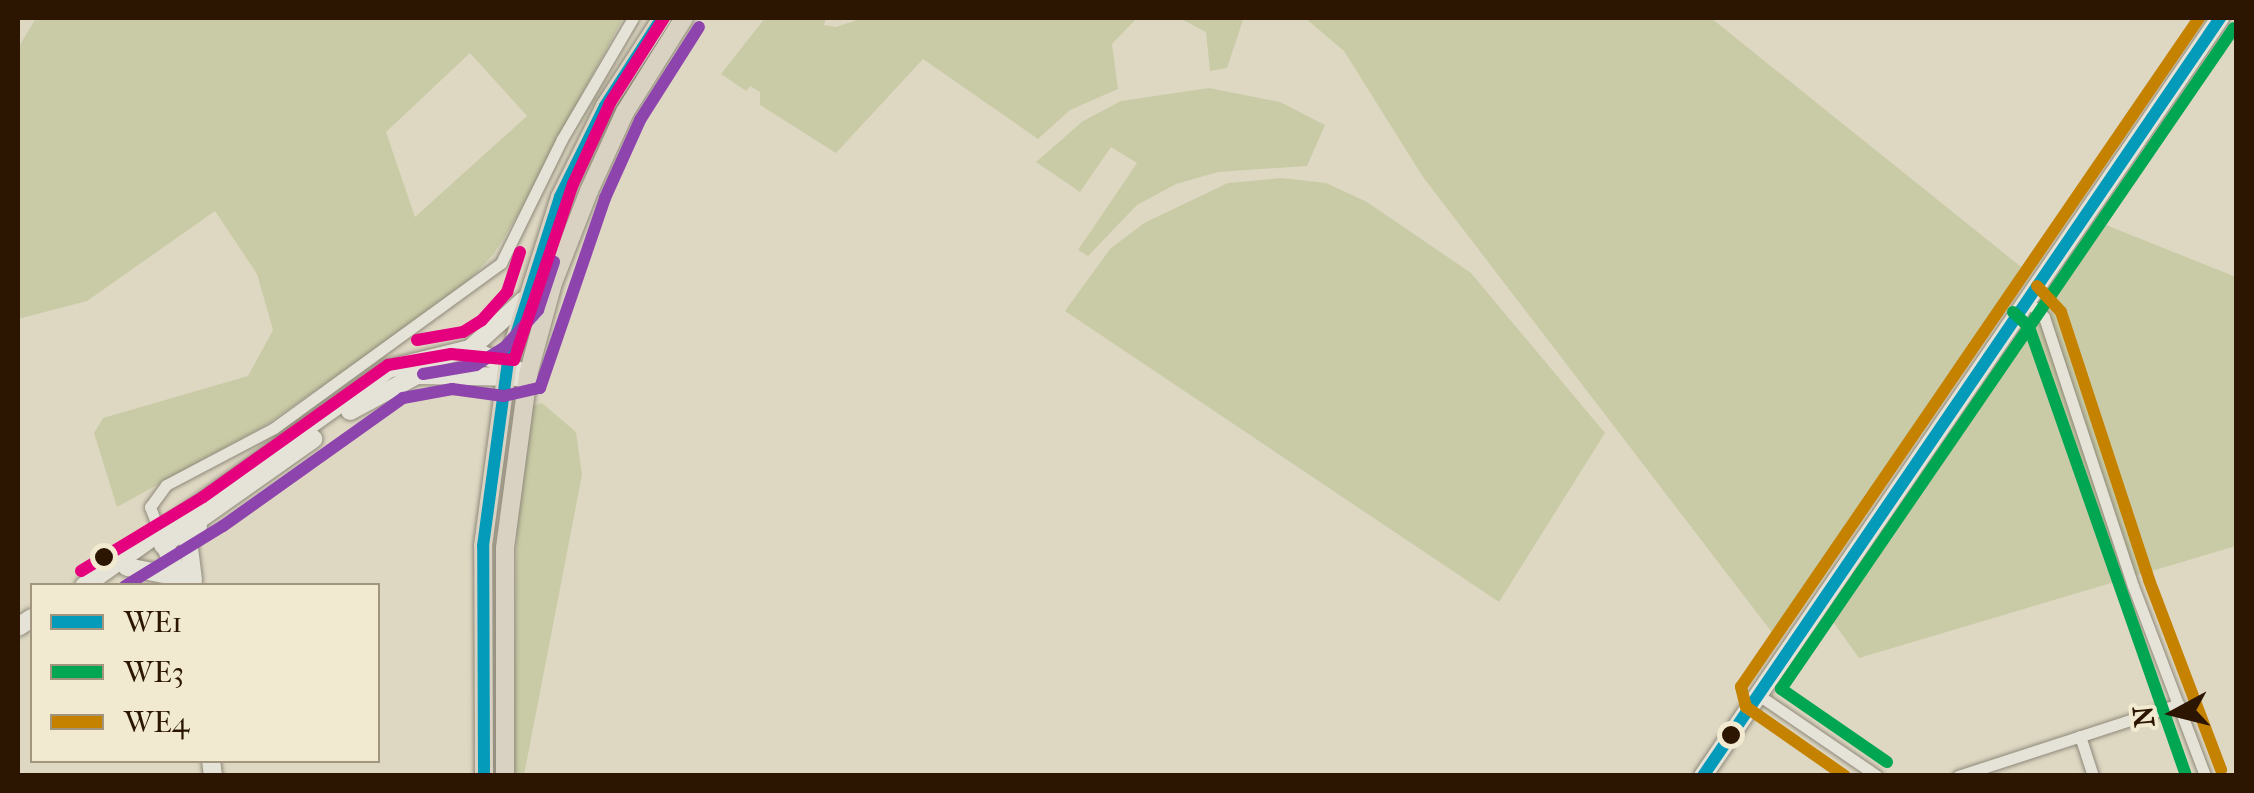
<!DOCTYPE html>
<style>
body{margin:0}
#map{position:relative;width:2254px;height:793px;overflow:hidden;background:#ded8c3;font-family:"IM FELL French Canon",serif}
div>[style]{position:absolute}
.green>*{inset:0;background:#c9cba6}
.roads{filter:drop-shadow(0 0 2px #8e8879) drop-shadow(0 0 2px #8e8879)}
.street>*{height:11px;margin:-5.5px;padding:0 5.5px;transform-origin:5.5px;border-radius:5.5px;background:#e5e2d7}
.secondary>*{height:18px;margin:-9px;padding:0 9px;transform-origin:9px;border-radius:9px;background:#e5e2d7}
.primary>*{height:18px;margin:-9px;padding:0 9px;transform-origin:9px;border-radius:9px;background:#d9d2c2}
.bus-1>*{height:12px;margin:-6px;padding:0 6px;transform-origin:6px;border-radius:6px;background:#049aba}
.bus-2>*{height:12px;margin:-6px;padding:0 6px;transform-origin:6px;border-radius:6px;background:#00a651}
.bus-3>*{height:12px;margin:-6px;padding:0 6px;transform-origin:6px;border-radius:6px;background:#c48200}
.bus-4>*{height:12px;margin:-6px;padding:0 6px;transform-origin:6px;border-radius:6px;background:#8e44ad}
.bus-5>*{height:12px;margin:-6px;padding:0 6px;transform-origin:6px;border-radius:6px;background:#e5007d}
.dots>*{width:28px;height:28px;translate:-50% -50%;box-sizing:border-box;border:5px solid #f1ead0;border-radius:50%}
span{translate:-50% -50%;white-space:nowrap;text-align:center;line-height:1.15;-webkit-text-stroke:9px #f1ead0;paint-order:stroke}
.frame{position:absolute;inset:0;border:20px solid #2c1601;pointer-events:none}
.legend{position:absolute;left:30px;top:583px;width:350px;height:180px;box-sizing:border-box;background:#f1ead0;border:2px solid #a2957d;margin:0;padding:12px 18px;list-style:none;font-size:30px;color:#2c1601}
.legend li{display:flex;align-items:center;gap:20px;height:50px}
.legend b{width:50px;border:2px solid #a2957d}
.north{position:absolute;left:2124px;top:663px;width:100px;height:100px;-webkit-text-stroke:8px #f1ead0;paint-order:stroke;rotate:263deg;font-size:28px;font-weight:700;line-height:40px;text-align:center;color:#2c1601}
.north::after{content:'';display:block;margin:auto;width:35px;height:45px;background:#2c1601;clip-path:polygon(50% 0,100% 100%,50% 72%,0 100%)}
</style>
<div id="map">
<div class="green">
<div style="clip-path:polygon(evenodd,36px 18px,623px 18px,516px 218px,493px 255px,453px 296px,264px 426px,117px 507px,94px 433px,103px 418px,248px 376px,273px 330px,257px 274px,215px 211px,87px 301px,18px 319px,18px 48px,36px 18px,470px 53px,527px 116px,415px 217px,386px 132px,470px 53px)"></div>
<div style="clip-path:polygon(765px 18px,826px 18px,824px 25px,836px 27px,863px 18px,1137px 18px,1112px 44px,1118px 89px,1070px 110px,1038px 139px,923px 59px,836px 153px,760px 105px,760px 92px,750px 86px,746px 91px,721px 74px)"></div>
<div style="clip-path:polygon(1179px 18px,1243px 20px,1227px 68px,1210px 71px,1206px 32px)"></div>
<div style="clip-path:polygon(1305px 18px,1711px 18px,2025px 270px,1777px 639px,1423px 177px,1344px 51px)"></div>
<div style="clip-path:polygon(1209px 88px,1280px 102px,1325px 125px,1307px 166px,1218px 172px,1176px 184px,1137px 205px,1088px 256px,1078px 250px,1137px 163px,1111px 147px,1080px 192px,1036px 162px,1083px 121px,1121px 101px)"></div>
<div style="clip-path:polygon(1282px 178px,1326px 183px,1367px 202px,1471px 273px,1605px 433px,1499px 602px,1065px 311px,1110px 249px,1144px 223px,1228px 183px)"></div>
<div style="clip-path:polygon(2101px 223px,2236px 277px,2236px 546px,1859px 658px,1828px 615px)"></div>
<div style="clip-path:polygon(542px 403px,576px 432px,582px 475px,524px 775px,513px 776px,517px 511px,532px 406px)"></div>
</div>
<div class="roads">
<div class="street">
<div style="left:2025px;top:299px;width:26px;rotate:43deg"></div>
<div style="left:2044px;top:317px;width:283px;rotate:71.7deg"></div>
<div style="left:2133px;top:586px;width:203px;rotate:69.2deg"></div>
<div style="left:160px;top:533px;width:28px;rotate:-111deg"></div>
<div style="left:150px;top:507px;width:27px;rotate:-54deg"></div>
<div style="left:166px;top:485px;width:122px;rotate:-27.8deg"></div>
<div style="left:274px;top:428px;width:281px;rotate:-36deg"></div>
<div style="left:501px;top:263px;width:138px;rotate:-63.8deg"></div>
<div style="left:562px;top:139px;width:140px;rotate:-59.6deg"></div>
<div style="left:1757px;top:694px;width:145px;rotate:34.3deg"></div>
<div style="left:2080px;top:736px;width:42px;rotate:72deg"></div>
<div style="left:1958px;top:776px;width:232px;rotate:-18deg"></div>
</div>
<div class="secondary">
<div style="left:470px;top:349px;width:72px;rotate:-42.2deg"></div>
<div style="left:350px;top:411px;width:76px;rotate:-28.2deg"></div>
<div style="left:417px;top:375px;width:101px;rotate:1.1deg"></div>
<div style="left:160px;top:534px;width:57px;rotate:66.1deg"></div>
<div style="left:163px;top:545px;width:184px;rotate:-35.2deg"></div>
<div style="left:127px;top:567px;width:53px;rotate:10.9deg"></div>
<div style="left:193px;top:580px;width:38px;rotate:-97deg"></div>
<div style="left:188px;top:542px;width:19px;rotate:-58deg"></div>
<div style="left:84px;top:586px;width:374px;rotate:-35.5deg"></div>
<div style="left:388px;top:369px;width:84px;rotate:-13.7deg"></div>
<div style="left:470px;top:349px;width:64px;rotate:24.1deg"></div>
<div style="left:18px;top:627px;width:17px;rotate:-33deg"></div>
<div style="left:211px;top:760px;width:16px;rotate:83deg"></div>
<div style="left:1703px;top:776px;width:918px;rotate:-55.7deg"></div>
</div>
<div class="primary">
<div style="left:484px;top:776px;width:230px;rotate:-90.2deg"></div>
<div style="left:483px;top:546px;width:188px;rotate:-82.3deg"></div>
<div style="left:508px;top:360px;width:171px;rotate:-72.3deg"></div>
<div style="left:560px;top:197px;width:102px;rotate:-63.7deg"></div>
<div style="left:605px;top:106px;width:105px;rotate:-57.1deg"></div>
<div style="left:505px;top:776px;width:228px;rotate:-90deg"></div>
<div style="left:505px;top:548px;width:175px;rotate:-82.4deg"></div>
<div style="left:528px;top:375px;width:95px;rotate:-74.8deg"></div>
<div style="left:553px;top:283px;width:99px;rotate:-68.6deg"></div>
<div style="left:589px;top:191px;width:87px;rotate:-65.5deg"></div>
<div style="left:625px;top:112px;width:111px;rotate:-57.9deg"></div>
</div>
</div>
<div class="bus-1">
<div style="left:484px;top:776px;width:230px;rotate:-90.2deg"></div>
<div style="left:483px;top:546px;width:188px;rotate:-82.3deg"></div>
<div style="left:508px;top:360px;width:171px;rotate:-72.3deg"></div>
<div style="left:560px;top:197px;width:102px;rotate:-63.7deg"></div>
<div style="left:605px;top:106px;width:105px;rotate:-57.1deg"></div>
<div style="left:1703px;top:776px;width:918px;rotate:-55.7deg"></div>
</div>
<div class="bus-2">
<div style="left:2013px;top:312px;width:22px;rotate:43deg"></div>
<div style="left:2029px;top:327px;width:476px;rotate:70.7deg"></div>
<div style="left:1887px;top:762px;width:129px;rotate:-145.4deg"></div>
<div style="left:1781px;top:689px;width:801px;rotate:-55.58deg"></div>
</div>
<div class="bus-3">
<div style="left:2037px;top:286px;width:35px;rotate:47deg"></div>
<div style="left:2061px;top:312px;width:282px;rotate:71.8deg"></div>
<div style="left:2149px;top:580px;width:203px;rotate:69.2deg"></div>
<div style="left:1845px;top:776px;width:121px;rotate:-145.1deg"></div>
<div style="left:1746px;top:707px;width:21px;rotate:-104deg"></div>
<div style="left:1741px;top:687px;width:811px;rotate:-55.6deg"></div>
</div>
<div class="bus-4">
<div style="left:423px;top:374px;width:54px;rotate:-9.6deg"></div>
<div style="left:476px;top:365px;width:34px;rotate:-32deg"></div>
<div style="left:505px;top:347px;width:50px;rotate:-48.3deg"></div>
<div style="left:538px;top:310px;width:51px;rotate:-71.6deg"></div>
<div style="left:125px;top:586px;width:115px;rotate:-31.5deg"></div>
<div style="left:223px;top:526px;width:221px;rotate:-35.4deg"></div>
<div style="left:403px;top:398px;width:50px;rotate:-10.4deg"></div>
<div style="left:452px;top:389px;width:52px;rotate:7.7deg"></div>
<div style="left:504px;top:396px;width:37px;rotate:-13deg"></div>
<div style="left:540px;top:388px;width:201px;rotate:-71.1deg"></div>
<div style="left:605px;top:198px;width:85px;rotate:-65.8deg"></div>
<div style="left:640px;top:120px;width:110px;rotate:-57.6deg"></div>
</div>
<div class="bus-5">
<div style="left:417px;top:340px;width:47px;rotate:-9.9deg"></div>
<div style="left:463px;top:332px;width:22px;rotate:-32deg"></div>
<div style="left:482px;top:320px;width:38px;rotate:-48deg"></div>
<div style="left:507px;top:292px;width:42px;rotate:-72deg"></div>
<div style="left:81px;top:571px;width:143px;rotate:-31.2deg"></div>
<div style="left:203px;top:497px;width:227px;rotate:-35.5deg"></div>
<div style="left:388px;top:365px;width:64px;rotate:-9.9deg"></div>
<div style="left:451px;top:354px;width:63px;rotate:5.4deg"></div>
<div style="left:514px;top:360px;width:186px;rotate:-71.5deg"></div>
<div style="left:573px;top:184px;width:89px;rotate:-65.4deg"></div>
<div style="left:610px;top:103px;width:101px;rotate:-57.6deg"></div>
</div>
<div class="dots">
<div style="left:104px;top:557px;background:#2c1601"></div>
<div style="left:1731px;top:735px;background:#2c1601"></div>
</div>
<div class="frame"></div>
<ul class="legend">
<li><b style="height:12px;background:#049aba"></b>WE1</li>
<li><b style="height:12px;background:#00a651"></b>WE3</li>
<li><b style="height:12px;background:#c48200"></b>WE4</li>
</ul>
<div class="north">N</div>
</div>
